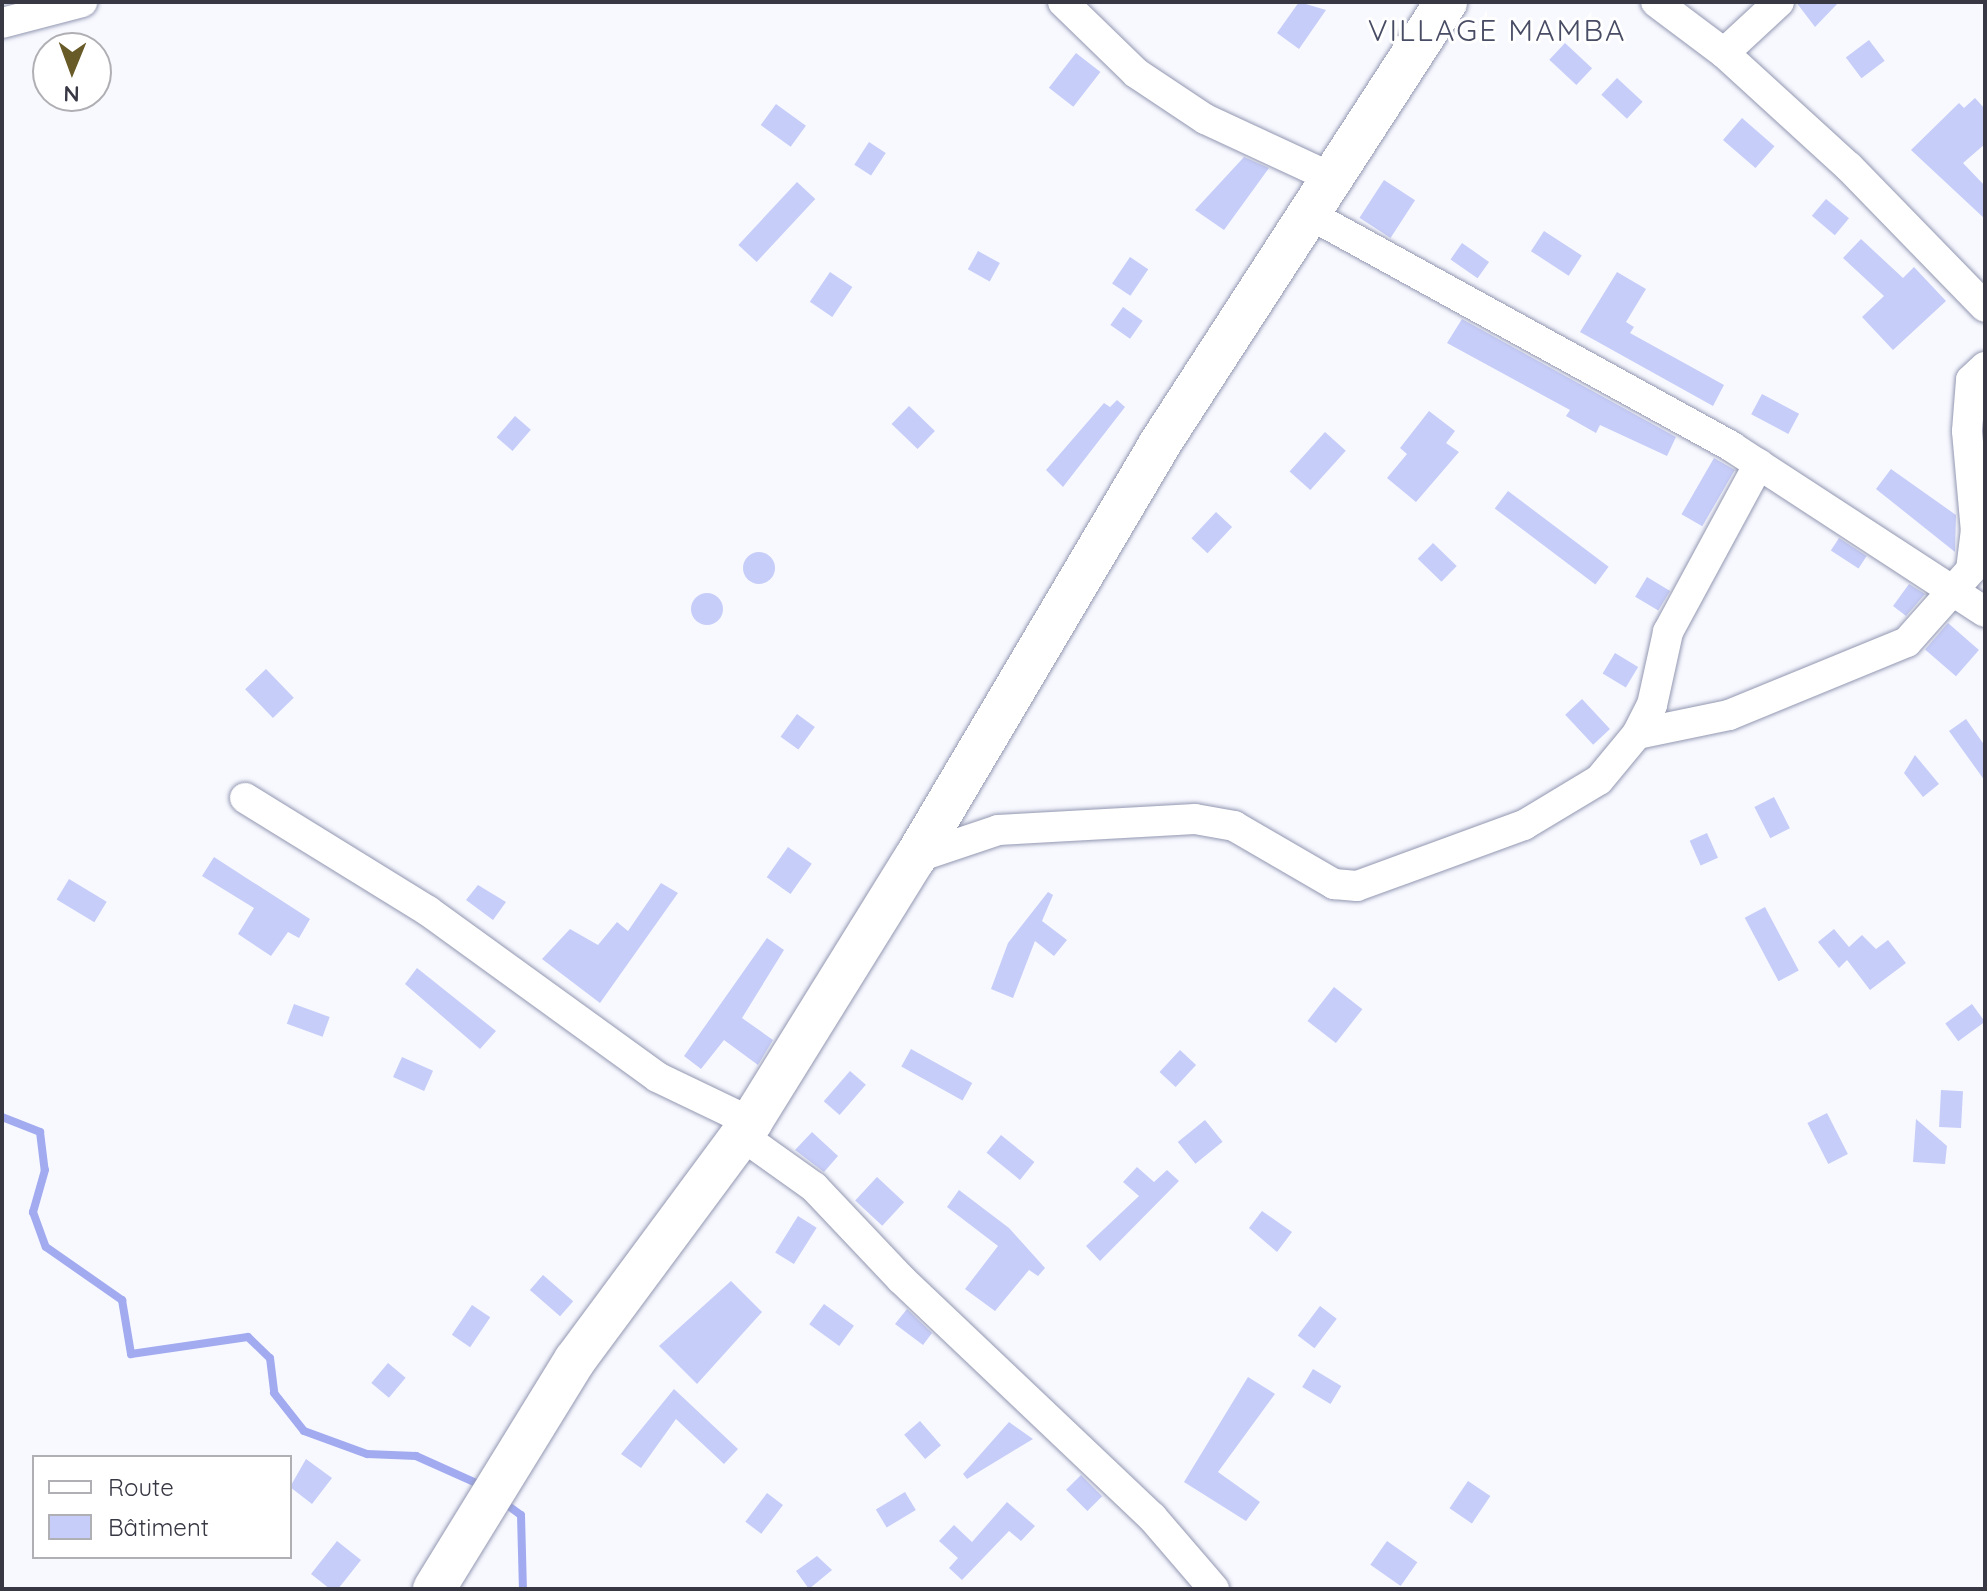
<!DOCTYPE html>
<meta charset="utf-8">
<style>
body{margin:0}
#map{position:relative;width:1987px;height:1591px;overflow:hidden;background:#f8f9ff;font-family:Quicksand,sans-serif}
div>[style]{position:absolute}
.stream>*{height:8px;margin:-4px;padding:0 4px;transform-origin:4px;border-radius:4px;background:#a2abf0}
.building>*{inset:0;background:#c6cdf8;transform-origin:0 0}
.round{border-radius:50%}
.roads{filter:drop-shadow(0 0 2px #9297b1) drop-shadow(0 0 2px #9297b1)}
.street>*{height:30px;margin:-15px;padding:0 15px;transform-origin:15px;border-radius:15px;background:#fff}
.secondary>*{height:42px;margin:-21px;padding:0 21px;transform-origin:21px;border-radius:21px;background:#fff}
span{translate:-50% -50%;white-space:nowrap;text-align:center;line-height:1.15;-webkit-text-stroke:6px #fff;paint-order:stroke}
.neighbourhood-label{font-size:30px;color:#484c64;letter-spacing:2px}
.frame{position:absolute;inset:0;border:4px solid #373844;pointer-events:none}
.legend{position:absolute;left:32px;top:1455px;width:260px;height:104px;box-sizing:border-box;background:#fff;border:2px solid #afafb4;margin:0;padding:10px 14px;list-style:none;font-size:24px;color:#373844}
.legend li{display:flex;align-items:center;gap:16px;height:40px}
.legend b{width:40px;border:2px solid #afafb4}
.north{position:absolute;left:32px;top:32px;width:80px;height:80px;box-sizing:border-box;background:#fff;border:2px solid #afafb4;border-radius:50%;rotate:181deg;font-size:22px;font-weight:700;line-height:32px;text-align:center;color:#373844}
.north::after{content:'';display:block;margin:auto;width:28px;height:36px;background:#685b28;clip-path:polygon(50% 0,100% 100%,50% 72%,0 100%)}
</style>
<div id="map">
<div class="stream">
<div style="left:2px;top:1117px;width:41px;rotate:21.5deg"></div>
<div style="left:40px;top:1132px;width:38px;rotate:83deg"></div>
<div style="left:45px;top:1170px;width:44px;rotate:105.9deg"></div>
<div style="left:33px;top:1212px;width:37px;rotate:70deg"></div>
<div style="left:46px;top:1247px;width:93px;rotate:34.9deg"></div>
<div style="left:122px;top:1300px;width:55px;rotate:80.5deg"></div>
<div style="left:131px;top:1354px;width:118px;rotate:-8.3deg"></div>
<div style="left:248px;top:1337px;width:30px;rotate:44deg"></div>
<div style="left:270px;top:1358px;width:35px;rotate:83deg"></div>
<div style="left:274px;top:1393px;width:48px;rotate:51.7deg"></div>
<div style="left:304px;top:1431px;width:67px;rotate:20.1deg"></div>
<div style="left:367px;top:1454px;width:49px;rotate:2.3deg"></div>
<div style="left:416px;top:1456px;width:73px;rotate:24.1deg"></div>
<div style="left:503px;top:1502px;width:22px;rotate:36deg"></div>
<div style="left:521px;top:1515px;width:74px;rotate:88.5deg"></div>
</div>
<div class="building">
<div style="clip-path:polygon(1299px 2px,1326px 10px,1299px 49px,1277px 33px)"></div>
<div style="clip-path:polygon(1796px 2px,1839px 2px,1815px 27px)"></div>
<div style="left:1869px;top:40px;width:26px;height:29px;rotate:53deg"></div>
<div style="left:1565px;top:43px;width:37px;height:23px;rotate:43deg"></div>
<div style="left:1076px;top:53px;width:31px;height:44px;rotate:38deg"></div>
<div style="left:1617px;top:78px;width:35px;height:23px;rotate:43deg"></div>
<div style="clip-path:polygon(1975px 98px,1985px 109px,1985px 144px,1963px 163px,1985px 186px,1985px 219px,1911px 150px,1959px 103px,1964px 108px)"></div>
<div style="left:776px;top:104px;width:37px;height:26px;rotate:36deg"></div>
<div style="left:1742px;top:118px;width:43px;height:29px;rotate:41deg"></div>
<div style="left:869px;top:142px;width:20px;height:27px;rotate:33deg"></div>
<div style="clip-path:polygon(1244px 157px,1269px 168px,1224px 230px,1195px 210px)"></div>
<div style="left:1384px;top:180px;width:37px;height:45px;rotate:33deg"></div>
<div style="left:797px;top:182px;width:25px;height:86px;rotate:43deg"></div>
<div style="left:1826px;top:199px;width:30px;height:22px;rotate:40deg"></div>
<div style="left:1544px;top:231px;width:45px;height:24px;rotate:33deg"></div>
<div style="clip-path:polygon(1861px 239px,1903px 278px,1914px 267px,1946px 301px,1893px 350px,1862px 317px,1884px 296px,1843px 258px)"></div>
<div style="left:1462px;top:243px;width:33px;height:20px;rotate:35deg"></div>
<div style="left:978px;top:251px;width:25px;height:21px;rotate:29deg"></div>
<div style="left:1130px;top:257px;width:22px;height:32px;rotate:34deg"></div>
<div style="left:830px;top:272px;width:27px;height:36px;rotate:34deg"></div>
<div style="clip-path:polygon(1617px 272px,1646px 289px,1626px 322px,1634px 327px,1630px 333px,1724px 385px,1713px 406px,1580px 332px)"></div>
<div style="left:1123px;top:307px;width:24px;height:22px;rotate:35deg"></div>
<div style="clip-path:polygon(1462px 319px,1676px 437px,1667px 456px,1600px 425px,1596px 433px,1566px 416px,1570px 410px,1447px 343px)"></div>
<div style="left:1762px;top:394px;width:42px;height:23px;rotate:28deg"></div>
<div style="clip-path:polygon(1117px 400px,1125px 407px,1063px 487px,1046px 470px,1104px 403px,1110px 407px)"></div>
<div style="left:909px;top:406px;width:36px;height:25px;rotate:44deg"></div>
<div style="clip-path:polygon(1429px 411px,1455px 431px,1446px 443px,1459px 452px,1416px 502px,1387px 478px,1407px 454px,1400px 448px)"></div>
<div style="left:515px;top:416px;width:21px;height:28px;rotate:41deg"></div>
<div style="left:1325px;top:432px;width:28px;height:53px;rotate:42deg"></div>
<div style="left:1714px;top:458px;width:24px;height:65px;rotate:30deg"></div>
<div style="clip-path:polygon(1891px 469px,1956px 515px,1955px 552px,1876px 489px)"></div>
<div style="left:1508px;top:491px;width:126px;height:22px;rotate:37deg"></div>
<div style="left:1216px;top:512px;width:22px;height:36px;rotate:43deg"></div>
<div style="left:1839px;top:538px;width:33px;height:15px;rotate:33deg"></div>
<div style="left:1433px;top:543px;width:33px;height:22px;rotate:44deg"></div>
<div class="round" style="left:743px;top:552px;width:32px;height:32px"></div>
<div style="left:1647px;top:577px;width:27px;height:23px;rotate:31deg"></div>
<div style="clip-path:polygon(1909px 584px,1925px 594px,1906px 616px,1893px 606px)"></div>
<div class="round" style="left:691px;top:593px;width:32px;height:32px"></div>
<div style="left:1948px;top:623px;width:41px;height:35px;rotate:41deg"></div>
<div style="left:1615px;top:653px;width:27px;height:24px;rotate:31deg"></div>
<div style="left:266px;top:669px;width:40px;height:29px;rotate:46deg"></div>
<div style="left:1582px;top:699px;width:41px;height:23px;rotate:47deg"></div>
<div style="left:797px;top:714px;width:22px;height:28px;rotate:36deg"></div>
<div style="clip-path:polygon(1966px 719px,1985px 746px,1985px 781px,1949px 731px)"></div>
<div style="clip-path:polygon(1915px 755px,1939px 784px,1923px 797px,1904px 773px)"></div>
<div style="left:1774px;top:797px;width:35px;height:22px;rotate:63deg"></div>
<div style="left:1707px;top:833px;width:27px;height:19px;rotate:66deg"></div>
<div style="left:788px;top:847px;width:29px;height:37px;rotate:35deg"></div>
<div style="clip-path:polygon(214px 857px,310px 919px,299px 938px,288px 932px,271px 956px,238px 934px,254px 908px,202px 876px)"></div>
<div style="left:69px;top:879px;width:44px;height:24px;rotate:31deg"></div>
<div style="clip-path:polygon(661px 883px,678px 893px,600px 1003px,542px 959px,570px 929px,598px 945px,617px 922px,628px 931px)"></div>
<div style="clip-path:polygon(478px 885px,506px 902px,493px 920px,466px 900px)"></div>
<div style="clip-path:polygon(1048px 892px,1053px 895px,1042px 921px,1067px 940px,1054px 956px,1035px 941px,1013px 998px,991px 989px,1008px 943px)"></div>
<div style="left:1765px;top:907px;width:72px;height:23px;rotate:62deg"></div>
<div style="clip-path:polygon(1834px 929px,1849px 947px,1862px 935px,1876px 949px,1888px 940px,1906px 963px,1870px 990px,1847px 960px,1839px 968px,1818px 942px)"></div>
<div style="clip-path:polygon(767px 938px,784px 950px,742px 1018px,773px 1040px,758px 1065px,724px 1040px,701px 1069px,684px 1056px)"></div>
<div style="clip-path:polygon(417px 968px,496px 1031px,480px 1049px,405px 984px)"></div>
<div style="left:1334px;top:987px;width:36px;height:43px;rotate:38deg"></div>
<div style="left:294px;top:1004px;width:38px;height:21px;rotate:20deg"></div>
<div style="left:1972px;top:1004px;width:22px;height:33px;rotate:54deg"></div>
<div style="left:911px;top:1049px;width:70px;height:20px;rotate:29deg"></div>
<div style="left:1180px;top:1050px;width:22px;height:30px;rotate:43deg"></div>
<div style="left:402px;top:1057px;width:34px;height:22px;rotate:24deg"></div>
<div style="left:850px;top:1071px;width:21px;height:40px;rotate:41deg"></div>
<div style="left:1941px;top:1090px;width:22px;height:37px;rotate:3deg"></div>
<div style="left:1827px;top:1113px;width:46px;height:22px;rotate:63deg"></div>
<div style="clip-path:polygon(1916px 1119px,1947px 1146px,1945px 1164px,1913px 1162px)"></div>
<div style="left:1205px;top:1120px;width:28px;height:35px;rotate:51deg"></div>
<div style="clip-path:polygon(812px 1132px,838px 1156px,824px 1172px,795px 1150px)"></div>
<div style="left:1001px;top:1135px;width:43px;height:23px;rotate:39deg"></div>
<div style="clip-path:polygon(1137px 1167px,1154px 1182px,1167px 1170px,1179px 1181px,1100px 1261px,1086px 1246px,1139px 1196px,1123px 1182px)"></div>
<div style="left:877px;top:1177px;width:37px;height:32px;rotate:43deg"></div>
<div style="clip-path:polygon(959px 1190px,1009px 1228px,1045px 1268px,1038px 1276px,1029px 1270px,995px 1311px,965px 1289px,998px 1246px,947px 1207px)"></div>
<div style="clip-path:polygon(1262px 1211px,1292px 1232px,1277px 1252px,1249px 1228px)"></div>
<div style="left:798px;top:1216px;width:22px;height:43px;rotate:32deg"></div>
<div style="left:543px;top:1275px;width:40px;height:20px;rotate:41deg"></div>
<div style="clip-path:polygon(731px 1281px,762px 1312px,697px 1384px,659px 1346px)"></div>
<div style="left:824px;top:1304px;width:37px;height:25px;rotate:36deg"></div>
<div style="left:472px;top:1305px;width:22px;height:36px;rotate:34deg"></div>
<div style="left:1320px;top:1306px;width:21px;height:37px;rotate:37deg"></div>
<div style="clip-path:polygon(907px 1309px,932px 1333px,923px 1345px,895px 1324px)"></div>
<div style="left:388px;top:1363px;width:23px;height:26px;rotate:40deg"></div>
<div style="left:1313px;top:1369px;width:33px;height:21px;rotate:31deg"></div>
<div style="clip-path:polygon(1248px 1377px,1275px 1394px,1218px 1472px,1260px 1502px,1246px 1521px,1184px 1482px)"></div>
<div style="clip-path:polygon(674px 1389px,738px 1449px,724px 1464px,676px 1419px,641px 1468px,621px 1454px)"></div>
<div style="left:920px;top:1421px;width:32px;height:21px;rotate:49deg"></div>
<div style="clip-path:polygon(1009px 1422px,1033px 1439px,967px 1479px,963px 1474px)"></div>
<div style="clip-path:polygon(306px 1459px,332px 1478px,312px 1504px,290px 1487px)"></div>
<div style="left:1081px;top:1475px;width:30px;height:21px;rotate:45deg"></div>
<div style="left:1468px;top:1481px;width:27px;height:33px;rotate:34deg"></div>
<div style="left:905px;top:1492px;width:21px;height:34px;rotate:59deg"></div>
<div style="left:767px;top:1493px;width:20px;height:36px;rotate:37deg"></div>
<div style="clip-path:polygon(1007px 1502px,1035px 1526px,1021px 1541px,1009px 1531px,962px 1580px,949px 1568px,958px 1558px,939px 1541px,954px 1525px,972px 1542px)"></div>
<div style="clip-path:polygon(337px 1541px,361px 1560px,338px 1589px,330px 1589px,311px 1574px)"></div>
<div style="left:1387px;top:1541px;width:37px;height:29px;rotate:35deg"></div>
<div style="clip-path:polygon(817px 1556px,832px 1570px,809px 1589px,796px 1571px)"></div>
</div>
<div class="roads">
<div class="street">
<div style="left:1063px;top:2px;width:102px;rotate:44.2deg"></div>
<div style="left:1136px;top:73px;width:83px;rotate:33.7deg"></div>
<div style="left:1205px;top:119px;width:138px;rotate:24.9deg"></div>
<div style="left:1656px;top:2px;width:85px;rotate:36.9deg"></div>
<div style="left:1724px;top:53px;width:169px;rotate:42.4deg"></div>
<div style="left:1849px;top:167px;width:195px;rotate:45.8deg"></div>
<div style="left:2px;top:23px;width:83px;rotate:-14.7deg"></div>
<div style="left:1724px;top:53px;width:75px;rotate:-42.8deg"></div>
<div style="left:1307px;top:213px;width:485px;rotate:28.8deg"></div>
<div style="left:1732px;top:447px;width:302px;rotate:33.1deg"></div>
<div style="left:1637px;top:734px;width:94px;rotate:-11.7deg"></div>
<div style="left:1729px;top:715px;width:192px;rotate:-22.3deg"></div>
<div style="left:1907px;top:642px;width:96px;rotate:-48.4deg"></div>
<div style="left:1971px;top:570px;width:38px;rotate:-83deg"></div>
<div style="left:1976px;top:532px;width:101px;rotate:-95.1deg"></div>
<div style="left:1967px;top:431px;width:51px;rotate:-85.5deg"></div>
<div style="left:1971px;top:380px;width:19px;rotate:-43deg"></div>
<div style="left:245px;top:798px;width:215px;rotate:31.7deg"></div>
<div style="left:428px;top:911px;width:283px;rotate:35.9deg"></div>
<div style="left:657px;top:1077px;width:104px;rotate:25.6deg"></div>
<div style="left:915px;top:858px;width:88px;rotate:-18.6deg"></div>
<div style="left:998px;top:830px;width:197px;rotate:-3.2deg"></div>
<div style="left:1195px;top:819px;width:40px;rotate:10deg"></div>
<div style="left:1234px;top:826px;width:116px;rotate:30.1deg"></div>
<div style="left:1334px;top:884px;width:23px;rotate:5deg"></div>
<div style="left:1357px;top:886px;width:178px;rotate:-20.1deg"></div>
<div style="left:1524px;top:825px;width:87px;rotate:-31deg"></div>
<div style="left:1599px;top:780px;width:60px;rotate:-50.4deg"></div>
<div style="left:1637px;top:734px;width:33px;rotate:-63deg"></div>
<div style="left:1652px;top:705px;width:75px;rotate:-77.6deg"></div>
<div style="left:1668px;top:632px;width:191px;rotate:-61.6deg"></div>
<div style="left:741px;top:1135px;width:90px;rotate:35.5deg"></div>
<div style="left:814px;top:1187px;width:127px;rotate:46.6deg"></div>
<div style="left:901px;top:1279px;width:346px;rotate:43.5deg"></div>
<div style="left:1152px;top:1517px;width:95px;rotate:49.3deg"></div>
</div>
<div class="secondary">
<div style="left:434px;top:1589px;width:269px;rotate:-58.4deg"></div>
<div style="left:575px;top:1360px;width:296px;rotate:-53.5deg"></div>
<div style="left:751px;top:1122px;width:311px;rotate:-58.2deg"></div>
<div style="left:915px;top:858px;width:480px;rotate:-59.4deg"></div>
<div style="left:1159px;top:445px;width:528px;rotate:-57.06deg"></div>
</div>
</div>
<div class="neighbourhood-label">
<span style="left:1497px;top:30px">VILLAGE MAMBA</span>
</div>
<div class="frame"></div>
<ul class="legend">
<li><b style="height:10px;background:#fff"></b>Route</li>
<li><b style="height:22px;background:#c6cdf8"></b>Bâtiment</li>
</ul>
<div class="north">N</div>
</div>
